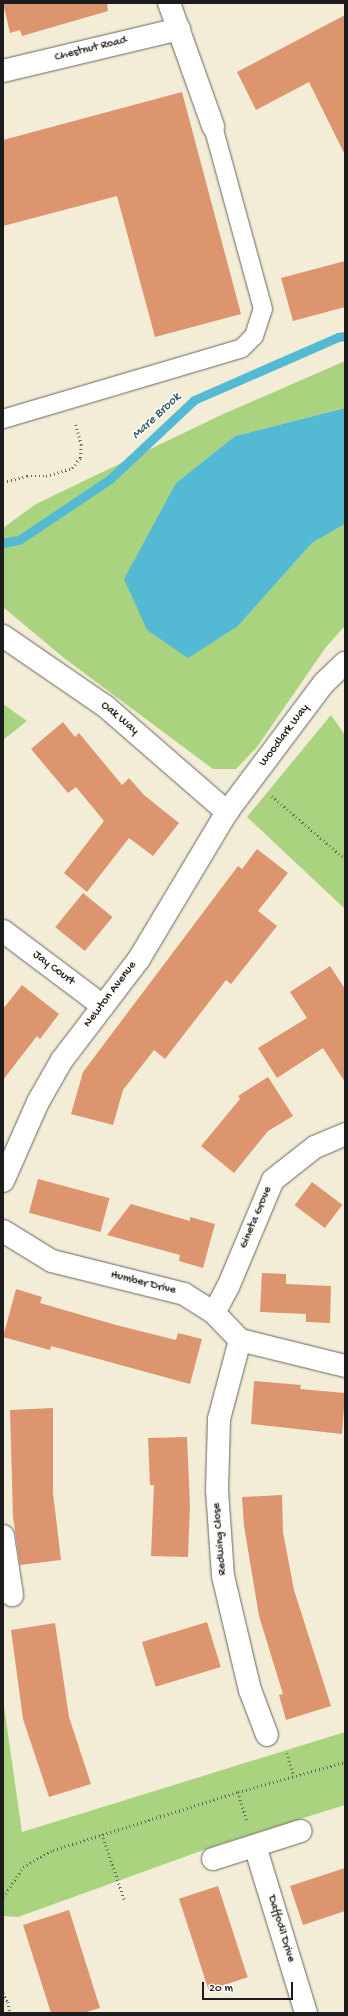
<!DOCTYPE html>
<style>
body{margin:0}
#map{position:relative;width:348px;height:2016px;overflow:hidden;background:#f3edd7;font-family:"Gochi Hand",sans-serif}
div>[style]{position:absolute}
.green>*{inset:0;background:#a9d37e}
.water>*{inset:0;background:#54bad3}
.stream>*{height:9px;margin:-4.5px;padding:0 4.5px;transform-origin:4.5px;border-radius:4.5px;background:#54bad3}
.building>*{inset:0;background:#dc956e;transform-origin:0 0}
.path>*{height:2.5px;margin-top:-1.25px;transform-origin:0;background:repeating-linear-gradient(90deg,#67655d 0 1px,transparent 0 4px)}
.roads{filter:drop-shadow(0 0 1px #67655d) drop-shadow(0 0 1px #67655d)}
.lane>*{height:18px;margin:-9px;padding:0 9px;transform-origin:9px;border-radius:9px;background:#fff}
.street>*{height:22px;margin:-11px;padding:0 11px;transform-origin:11px;border-radius:11px;background:#fff}
span{translate:-50% -50%;white-space:nowrap;text-align:center;line-height:1.15;-webkit-text-stroke:3.5px #fdfcf7;paint-order:stroke}
.street-label{font-size:12px;color:#1c1c1c}
.water-label{font-size:13px;color:#325b65;font-style:italic}
.frame{position:absolute;inset:0;border:4px solid #1c1c1c;pointer-events:none}
.scale{position:absolute;left:202px;top:1982px;width:91px;height:18px;box-sizing:border-box;border:2px solid #1c1c1c;border-top:0;padding-left:5px;font-size:12px;line-height:14px;white-space:nowrap;color:#1c1c1c;-webkit-text-stroke:3px #fdfcf7;paint-order:stroke}
</style>
<div id="map">
<div class="green">
<div style="clip-path:polygon(345px 361px,345px 408px,235px 436px,176px 483px,238px 626px,312px 543px,345px 524px,345px 626px,326px 647px,257px 747px,236px 769px,213px 769px,64px 658px,3px 607px,3px 528px,36px 504px,221px 415px)"></div>
<div style="clip-path:polygon(3px 704px,27px 721px,3px 740px)"></div>
<div style="clip-path:polygon(331px 715px,345px 735px,345px 909px,247px 817px)"></div>
<div style="clip-path:polygon(3px 1699px,22px 1832px,345px 1732px,345px 1805px,223px 1843px,18px 1917px,3px 1916px)"></div>
</div>
<div class="water">
<div style="clip-path:polygon(345px 408px,345px 524px,312px 543px,238px 626px,188px 658px,147px 630px,124px 579px,176px 483px,235px 436px)"></div>
</div>
<div class="stream">
<div style="left:3px;top:543px;width:16px;rotate:-11deg"></div>
<div style="left:19px;top:540px;width:110px;rotate:-33.8deg"></div>
<div style="left:110px;top:479px;width:115px;rotate:-43.2deg"></div>
<div style="left:194px;top:400px;width:157px;rotate:-23.6deg"></div>
<div style="left:338px;top:337px;width:7px;rotate:-8deg"></div>
</div>
<div class="building">
<div style="clip-path:polygon(3px 3px,107px 3px,108px 11px,22px 36px,20px 30px,10px 33px)"></div>
<div style="clip-path:polygon(345px 15px,345px 155px,309px 82px,256px 110px,237px 72px)"></div>
<div style="clip-path:polygon(182px 92px,241px 314px,155px 337px,117px 196px,3px 226px,3px 140px)"></div>
<div style="clip-path:polygon(345px 261px,345px 307px,293px 321px,281px 278px)"></div>
<div style="clip-path:polygon(63px 722px,75px 737px,79px 733px,122px 785px,129px 778px,144px 795px,179px 823px,153px 856px,129px 838px,87px 892px,64px 873px,104px 821px,76px 787px,68px 793px,31px 749px)"></div>
<div style="clip-path:polygon(257px 849px,288px 873px,258px 911px,277px 926px,231px 984px,226px 980px,165px 1059px,154px 1050px,123px 1090px,113px 1125px,71px 1114px,83px 1072px,238px 866px,242px 869px)"></div>
<div style="left:83px;top:893px;width:38px;height:44px;rotate:39deg"></div>
<div style="clip-path:polygon(330px 966px,345px 989px,345px 1082px,323px 1048px,277px 1078px,258px 1048px,307px 1018px,290px 992px)"></div>
<div style="clip-path:polygon(22px 985px,59px 1014px,40px 1039px,37px 1036px,3px 1080px,3px 1009px)"></div>
<div style="clip-path:polygon(268px 1077px,293px 1116px,268px 1131px,234px 1173px,201px 1146px,240px 1099px,238px 1096px)"></div>
<div style="left:38px;top:1179px;width:74px;height:35px;rotate:15deg"></div>
<div style="left:312px;top:1182px;width:38px;height:29px;rotate:37deg"></div>
<div style="clip-path:polygon(131px 1204px,190px 1221px,190px 1217px,215px 1224px,203px 1268px,179px 1261px,180px 1255px,107px 1235px)"></div>
<div style="clip-path:polygon(262px 1273px,286px 1274px,286px 1284px,331px 1286px,330px 1323px,306px 1322px,306px 1314px,260px 1312px)"></div>
<div style="clip-path:polygon(16px 1289px,42px 1297px,40px 1303px,116px 1325px,176px 1340px,178px 1333px,202px 1339px,190px 1384px,51px 1346px,50px 1350px,3px 1337px)"></div>
<div style="clip-path:polygon(254px 1381px,301px 1385px,300px 1389px,345px 1393px,342px 1434px,251px 1424px)"></div>
<div style="clip-path:polygon(53px 1408px,53px 1493px,61px 1560px,20px 1565px,13px 1517px,10px 1410px)"></div>
<div style="clip-path:polygon(187px 1437px,190px 1505px,188px 1557px,151px 1556px,154px 1485px,150px 1485px,148px 1438px)"></div>
<div style="clip-path:polygon(282px 1495px,283px 1532px,294px 1590px,331px 1706px,286px 1720px,279px 1695px,283px 1694px,259px 1616px,244px 1526px,242px 1497px)"></div>
<div style="left:207px;top:1622px;width:47px;height:68px;rotate:73deg"></div>
<div style="clip-path:polygon(55px 1623px,69px 1717px,91px 1784px,49px 1797px,23px 1719px,11px 1630px)"></div>
<div style="clip-path:polygon(345px 1868px,345px 1911px,303px 1925px,290px 1886px)"></div>
<div style="left:218px;top:1886px;width:96px;height:41px;rotate:72deg"></div>
<div style="clip-path:polygon(69px 1910px,100px 2008px,83px 2013px,51px 2013px,23px 1925px)"></div>
</div>
<div class="path">
<div style="left:3px;top:482px;width:25px;rotate:-14deg"></div>
<div style="left:27px;top:476px;width:19px"></div>
<div style="left:46px;top:476px;width:27px;rotate:-17deg"></div>
<div style="left:72px;top:468px;width:13px;rotate:-51deg"></div>
<div style="left:80px;top:458px;width:13px;rotate:-86deg"></div>
<div style="left:81px;top:445px;width:23px;rotate:-105deg"></div>
<div style="left:272px;top:796px;width:96px;rotate:40.8deg"></div>
<div style="left:287px;top:1753px;width:24px;rotate:73deg"></div>
<div style="left:238px;top:1792px;width:30px;rotate:73deg"></div>
<div style="left:102px;top:1834px;width:71px;rotate:71.1deg"></div>
<div style="left:3px;top:1897px;width:36px;rotate:-56deg"></div>
<div style="left:23px;top:1867px;width:34px;rotate:-30deg"></div>
<div style="left:53px;top:1850px;width:194px;rotate:-17.4deg"></div>
<div style="left:238px;top:1792px;width:111px;rotate:-15.7deg"></div>
<div style="left:3px;top:1993px;width:10px;rotate:61deg"></div>
<div style="left:8px;top:2002px;width:11px;rotate:80deg"></div>
</div>
<div class="roads">
<div class="lane">
<div style="left:3px;top:419px;width:249px;rotate:-16.5deg"></div>
<div style="left:242px;top:348px;width:17px;rotate:-45deg"></div>
<div style="left:254px;top:336px;width:28px;rotate:-72deg"></div>
<div style="left:263px;top:309px;width:190px;rotate:-105.3deg"></div>
</div>
<div class="street">
<div style="left:169px;top:3px;width:131px;rotate:70.3deg"></div>
<div style="left:3px;top:71px;width:181px;rotate:-13.4deg"></div>
<div style="left:3px;top:636px;width:124px;rotate:34.5deg"></div>
<div style="left:105px;top:706px;width:162px;rotate:41deg"></div>
<div style="left:3px;top:931px;width:125px;rotate:36.9deg"></div>
<div style="left:3px;top:1181px;width:86px;rotate:-66.1deg"></div>
<div style="left:38px;top:1102px;width:48px;rotate:-60.3deg"></div>
<div style="left:62px;top:1060px;width:127px;rotate:-52.7deg"></div>
<div style="left:139px;top:959px;width:171px;rotate:-59.1deg"></div>
<div style="left:227px;top:812px;width:161px;rotate:-53.1deg"></div>
<div style="left:324px;top:683px;width:29px;rotate:-44deg"></div>
<div style="left:3px;top:1231px;width:57px;rotate:31.5deg"></div>
<div style="left:52px;top:1261px;width:136px;rotate:14deg"></div>
<div style="left:184px;top:1294px;width:36px;rotate:32deg"></div>
<div style="left:214px;top:1313px;width:37px;rotate:46deg"></div>
<div style="left:240px;top:1340px;width:108px;rotate:13.9deg"></div>
<div style="left:214px;top:1313px;width:30px;rotate:-62deg"></div>
<div style="left:228px;top:1287px;width:116px;rotate:-67.2deg"></div>
<div style="left:273px;top:1180px;width:53px;rotate:-38.2deg"></div>
<div style="left:315px;top:1147px;width:33px;rotate:-23deg"></div>
<div style="left:240px;top:1340px;width:82px;rotate:104.9deg"></div>
<div style="left:219px;top:1419px;width:71px;rotate:91.6deg"></div>
<div style="left:217px;top:1490px;width:86px;rotate:86deg"></div>
<div style="left:223px;top:1576px;width:117px;rotate:76.7deg"></div>
<div style="left:250px;top:1690px;width:48px;rotate:69.3deg"></div>
<div style="left:3px;top:1536px;width:60px;rotate:81.3deg"></div>
<div style="left:255px;top:1846px;width:175px;rotate:73deg"></div>
<div style="left:213px;top:1859px;width:92px;rotate:-17.7deg"></div>
</div>
</div>
<div class="street-label">
<span style="left:91px;top:50px;rotate:-14deg">Chestnut Road</span>
<span style="left:119px;top:719px;rotate:40deg">Oak Way</span>
<span style="left:285px;top:736px;rotate:-53deg">Woodlark Way</span>
<span style="left:53px;top:969px;rotate:37deg">Jay Court</span>
<span style="left:111px;top:995px;rotate:-53deg">Newton Avenue</span>
<span style="left:257px;top:1218px;rotate:-67deg">Gineta Grove</span>
<span style="left:143px;top:1284px;rotate:14deg">Humber Drive</span>
<span style="left:221px;top:1539px;rotate:-95deg">Redwing Close</span>
<span style="left:280px;top:1929px;rotate:73deg">Daffodil Drive</span>
</div>
<div class="water-label">
<span style="left:157px;top:417px;rotate:-43deg">Mare Brook</span>
</div>
<div class="frame"></div>
<div class="scale">20 m</div>
</div>
